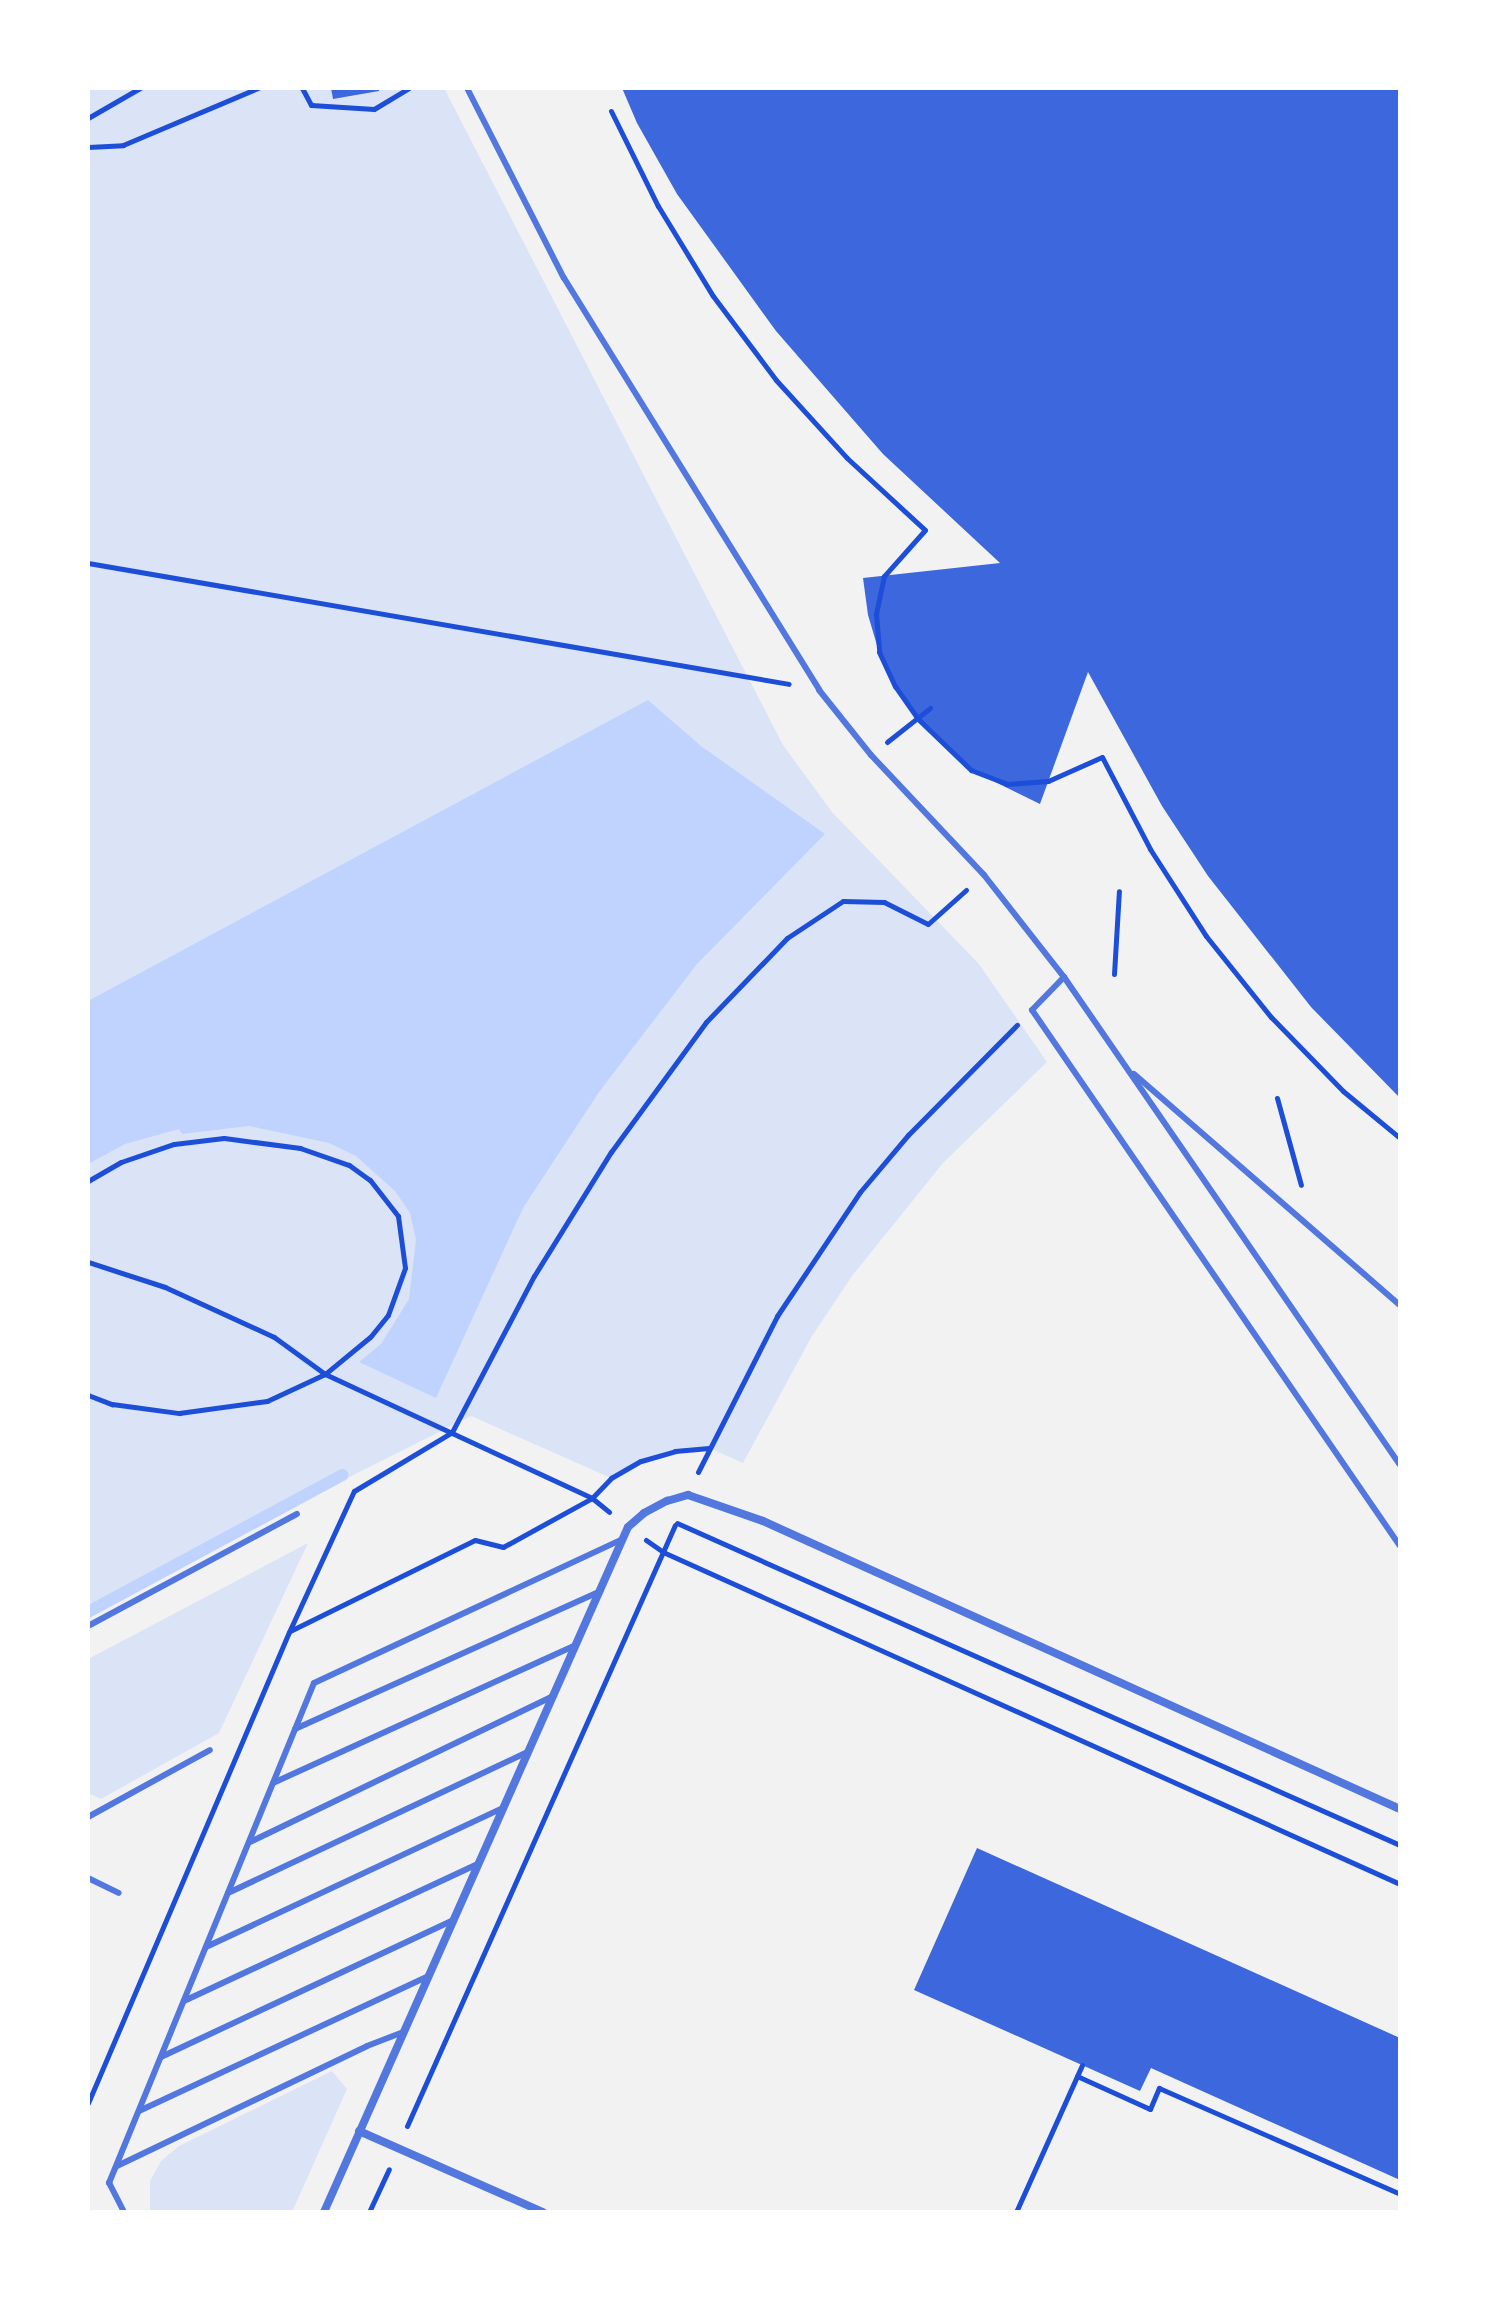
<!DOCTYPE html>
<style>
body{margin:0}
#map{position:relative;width:1488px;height:2300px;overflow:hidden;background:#f2f2f2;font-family:"IBM Plex Serif",serif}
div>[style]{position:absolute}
.green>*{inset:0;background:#dbe4f7}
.water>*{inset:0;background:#bfd3fe}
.stream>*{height:12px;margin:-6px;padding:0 6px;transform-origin:6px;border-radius:6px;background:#bfd3fe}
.building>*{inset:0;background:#3d67dc}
.path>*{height:5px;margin:-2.5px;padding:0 2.5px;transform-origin:2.5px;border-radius:2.5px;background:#1d4ed8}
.service>*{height:6px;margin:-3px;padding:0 3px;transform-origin:3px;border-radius:3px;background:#5277de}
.minor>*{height:8px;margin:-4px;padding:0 4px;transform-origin:4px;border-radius:4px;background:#5277de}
span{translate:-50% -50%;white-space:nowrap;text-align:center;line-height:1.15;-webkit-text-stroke:8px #fff;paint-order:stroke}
.frame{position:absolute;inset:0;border:90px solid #fff;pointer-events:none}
</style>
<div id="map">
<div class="green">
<div style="clip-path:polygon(88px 88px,444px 88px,783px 745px,832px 812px,979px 964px,1047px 1062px,943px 1163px,852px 1276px,812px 1336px,743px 1463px,709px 1448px,675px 1451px,641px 1461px,611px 1478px,471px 1416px,88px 1608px)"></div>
<div style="clip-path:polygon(308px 1543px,219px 1733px,101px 1799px,88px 1793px,88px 1659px)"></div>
<div style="clip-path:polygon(332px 2071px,347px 2089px,292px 2212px,150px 2212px,150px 2181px,161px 2161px,179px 2146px)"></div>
</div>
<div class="water">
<div style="clip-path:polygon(648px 700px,701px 746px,825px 834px,697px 964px,599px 1092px,523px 1208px,436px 1398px,359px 1362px,381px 1344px,409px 1299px,416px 1240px,410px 1213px,395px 1191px,356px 1156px,329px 1143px,249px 1126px,182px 1134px,179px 1129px,125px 1144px,88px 1164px,88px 1001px)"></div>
</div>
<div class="stream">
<div style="left:88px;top:1612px;width:289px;rotate:-28.3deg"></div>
</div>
<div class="building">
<div style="clip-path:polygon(331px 88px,379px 88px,379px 91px,333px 99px)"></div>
<div style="clip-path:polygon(622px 88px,1400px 88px,1400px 1098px,1311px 1007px,1208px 876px,1162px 806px,1088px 672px,1040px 804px,971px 770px,917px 718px,895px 686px,879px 652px,868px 615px,863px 578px,1000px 563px,883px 454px,776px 331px,677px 194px,637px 123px)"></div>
<div style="clip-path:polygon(977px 1848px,1400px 2038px,1400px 2180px,1151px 2068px,1140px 2091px,914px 1990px)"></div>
</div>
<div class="path">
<div style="left:302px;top:88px;width:19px;rotate:62deg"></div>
<div style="left:311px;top:105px;width:63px;rotate:3.6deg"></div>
<div style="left:374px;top:109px;width:41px;rotate:-31deg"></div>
<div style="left:611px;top:111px;width:106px;rotate:63.7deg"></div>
<div style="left:658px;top:206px;width:105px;rotate:58.6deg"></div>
<div style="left:713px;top:296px;width:105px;rotate:53.1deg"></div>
<div style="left:776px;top:380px;width:105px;rotate:47.7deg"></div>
<div style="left:847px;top:458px;width:106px;rotate:42.7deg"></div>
<div style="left:925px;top:530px;width:62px;rotate:131.7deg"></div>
<div style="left:884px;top:576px;width:39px;rotate:102deg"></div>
<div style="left:876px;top:614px;width:38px;rotate:85deg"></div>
<div style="left:879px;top:652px;width:38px;rotate:65deg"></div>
<div style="left:895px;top:686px;width:39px;rotate:55deg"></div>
<div style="left:917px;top:718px;width:75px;rotate:43.9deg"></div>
<div style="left:971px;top:770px;width:39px;rotate:21deg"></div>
<div style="left:1007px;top:784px;width:41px;rotate:-4.2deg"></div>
<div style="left:1048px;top:781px;width:59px;rotate:-24deg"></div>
<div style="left:1102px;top:757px;width:104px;rotate:62.4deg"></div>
<div style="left:1150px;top:849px;width:103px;rotate:57.2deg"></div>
<div style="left:1206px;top:936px;width:104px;rotate:51.3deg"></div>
<div style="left:1271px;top:1017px;width:103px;rotate:45.8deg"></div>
<div style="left:1343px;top:1091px;width:74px;rotate:39.5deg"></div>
<div style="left:88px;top:118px;width:60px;rotate:-30deg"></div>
<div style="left:88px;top:147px;width:35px;rotate:-3deg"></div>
<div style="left:123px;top:145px;width:147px;rotate:-22.9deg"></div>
<div style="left:88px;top:563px;width:711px;rotate:9.79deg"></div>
<div style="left:887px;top:742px;width:55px;rotate:-38.3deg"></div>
<div style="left:1114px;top:974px;width:83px;rotate:-86.6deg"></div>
<div style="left:1277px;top:1098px;width:90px;rotate:74.6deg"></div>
<div style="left:88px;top:1181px;width:38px;rotate:-30deg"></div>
<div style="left:121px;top:1162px;width:56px;rotate:-18.8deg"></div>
<div style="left:174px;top:1144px;width:50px;rotate:-6.8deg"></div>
<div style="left:224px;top:1138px;width:77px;rotate:7.5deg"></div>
<div style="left:300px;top:1148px;width:52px;rotate:19.1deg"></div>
<div style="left:349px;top:1165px;width:26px;rotate:36deg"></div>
<div style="left:370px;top:1180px;width:46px;rotate:52.1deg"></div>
<div style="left:398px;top:1216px;width:52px;rotate:82.3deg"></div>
<div style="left:405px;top:1268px;width:50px;rotate:109.9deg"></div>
<div style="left:388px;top:1315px;width:28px;rotate:129deg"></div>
<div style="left:370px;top:1337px;width:58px;rotate:140.6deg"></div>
<div style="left:325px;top:1374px;width:63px;rotate:-144deg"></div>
<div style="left:274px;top:1337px;width:120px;rotate:-155.4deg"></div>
<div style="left:165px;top:1287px;width:81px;rotate:-162deg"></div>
<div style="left:88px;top:1395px;width:26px;rotate:21deg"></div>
<div style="left:112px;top:1404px;width:68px;rotate:7.7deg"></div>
<div style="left:179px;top:1413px;width:89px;rotate:-7.8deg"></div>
<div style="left:267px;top:1401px;width:64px;rotate:-25deg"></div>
<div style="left:325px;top:1374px;width:294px;rotate:24.9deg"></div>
<div style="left:592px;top:1498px;width:22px;rotate:39deg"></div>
<div style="left:698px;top:1472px;width:175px;rotate:-63.1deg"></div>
<div style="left:777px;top:1316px;width:149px;rotate:-56.2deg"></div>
<div style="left:860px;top:1192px;width:75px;rotate:-49.9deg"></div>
<div style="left:908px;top:1135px;width:155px;rotate:-45.3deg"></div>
<div style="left:677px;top:1523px;width:791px;rotate:24.01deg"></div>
<div style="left:646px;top:1540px;width:21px;rotate:35deg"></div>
<div style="left:663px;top:1552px;width:808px;rotate:24.25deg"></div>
<div style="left:290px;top:1631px;width:206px;rotate:-26.2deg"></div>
<div style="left:475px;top:1540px;width:29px;rotate:14deg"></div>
<div style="left:503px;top:1547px;width:102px;rotate:-28.8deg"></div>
<div style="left:592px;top:1498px;width:28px;rotate:-46deg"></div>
<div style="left:611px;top:1478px;width:34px;rotate:-30deg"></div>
<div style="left:641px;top:1461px;width:35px;rotate:-16deg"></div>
<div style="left:675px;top:1451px;width:34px;rotate:-5deg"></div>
<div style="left:1077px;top:2076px;width:80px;rotate:24.3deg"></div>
<div style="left:1150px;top:2109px;width:23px;rotate:-67deg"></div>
<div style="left:1159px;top:2088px;width:263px;rotate:23.7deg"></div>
<div style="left:88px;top:2103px;width:512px;rotate:-66.89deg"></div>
<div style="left:289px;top:1632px;width:155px;rotate:-65.3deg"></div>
<div style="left:354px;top:1491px;width:114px;rotate:-31deg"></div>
<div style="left:452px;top:1432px;width:176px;rotate:-62.3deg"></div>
<div style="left:534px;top:1276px;width:146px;rotate:-58.2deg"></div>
<div style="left:611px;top:1152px;width:161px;rotate:-53.8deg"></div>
<div style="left:706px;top:1022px;width:117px;rotate:-46deg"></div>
<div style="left:787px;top:938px;width:67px;rotate:-33.5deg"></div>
<div style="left:843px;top:901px;width:41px;rotate:1.4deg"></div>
<div style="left:884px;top:902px;width:49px;rotate:26.6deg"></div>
<div style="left:928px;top:924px;width:51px;rotate:-41.8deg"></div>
<div style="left:407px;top:2126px;width:658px;rotate:-65.97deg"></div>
<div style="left:369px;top:2212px;width:47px;rotate:-65.1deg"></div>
<div style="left:1016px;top:2212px;width:161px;rotate:-65.8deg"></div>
</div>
<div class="service">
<div style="left:467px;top:88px;width:213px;rotate:63deg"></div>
<div style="left:564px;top:278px;width:485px;rotate:58.2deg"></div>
<div style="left:819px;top:690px;width:83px;rotate:51.3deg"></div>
<div style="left:871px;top:755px;width:165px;rotate:46.7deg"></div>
<div style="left:984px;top:875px;width:130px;rotate:51.9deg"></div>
<div style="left:1064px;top:977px;width:592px;rotate:55.45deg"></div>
<div style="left:1064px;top:977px;width:46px;rotate:134.1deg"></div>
<div style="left:1032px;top:1010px;width:650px;rotate:55.53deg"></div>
<div style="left:1134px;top:1074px;width:352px;rotate:41deg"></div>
<div style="left:88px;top:1626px;width:237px;rotate:-28.2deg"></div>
<div style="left:295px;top:1729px;width:335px;rotate:-24.3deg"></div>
<div style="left:273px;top:1783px;width:333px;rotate:-24.5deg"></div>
<div style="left:88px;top:1817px;width:139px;rotate:-28.8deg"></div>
<div style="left:250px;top:1842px;width:336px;rotate:-25.7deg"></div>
<div style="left:88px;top:1878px;width:34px;rotate:26deg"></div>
<div style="left:228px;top:1893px;width:331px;rotate:-25.2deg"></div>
<div style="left:206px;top:1947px;width:328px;rotate:-25.1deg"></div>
<div style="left:184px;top:2001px;width:324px;rotate:-25deg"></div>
<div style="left:161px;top:2057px;width:323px;rotate:-25.1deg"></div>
<div style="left:139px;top:2111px;width:319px;rotate:-25deg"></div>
<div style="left:117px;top:2166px;width:277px;rotate:-25.6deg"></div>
<div style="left:367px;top:2046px;width:39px;rotate:-21deg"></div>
<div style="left:124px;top:2212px;width:33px;rotate:-117deg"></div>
<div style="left:109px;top:2183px;width:540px;rotate:-67.71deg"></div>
<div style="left:314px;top:1683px;width:341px;rotate:-25deg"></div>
</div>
<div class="minor">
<div style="left:359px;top:2131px;width:201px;rotate:23.8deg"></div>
<div style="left:324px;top:2212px;width:749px;rotate:-66.07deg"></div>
<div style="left:628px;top:1527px;width:21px;rotate:-41deg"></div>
<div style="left:644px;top:1513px;width:26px;rotate:-28deg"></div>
<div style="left:667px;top:1501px;width:22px;rotate:-16deg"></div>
<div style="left:688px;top:1495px;width:79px;rotate:19.1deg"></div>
<div style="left:763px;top:1521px;width:699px;rotate:24.33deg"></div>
</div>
<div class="frame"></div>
</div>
